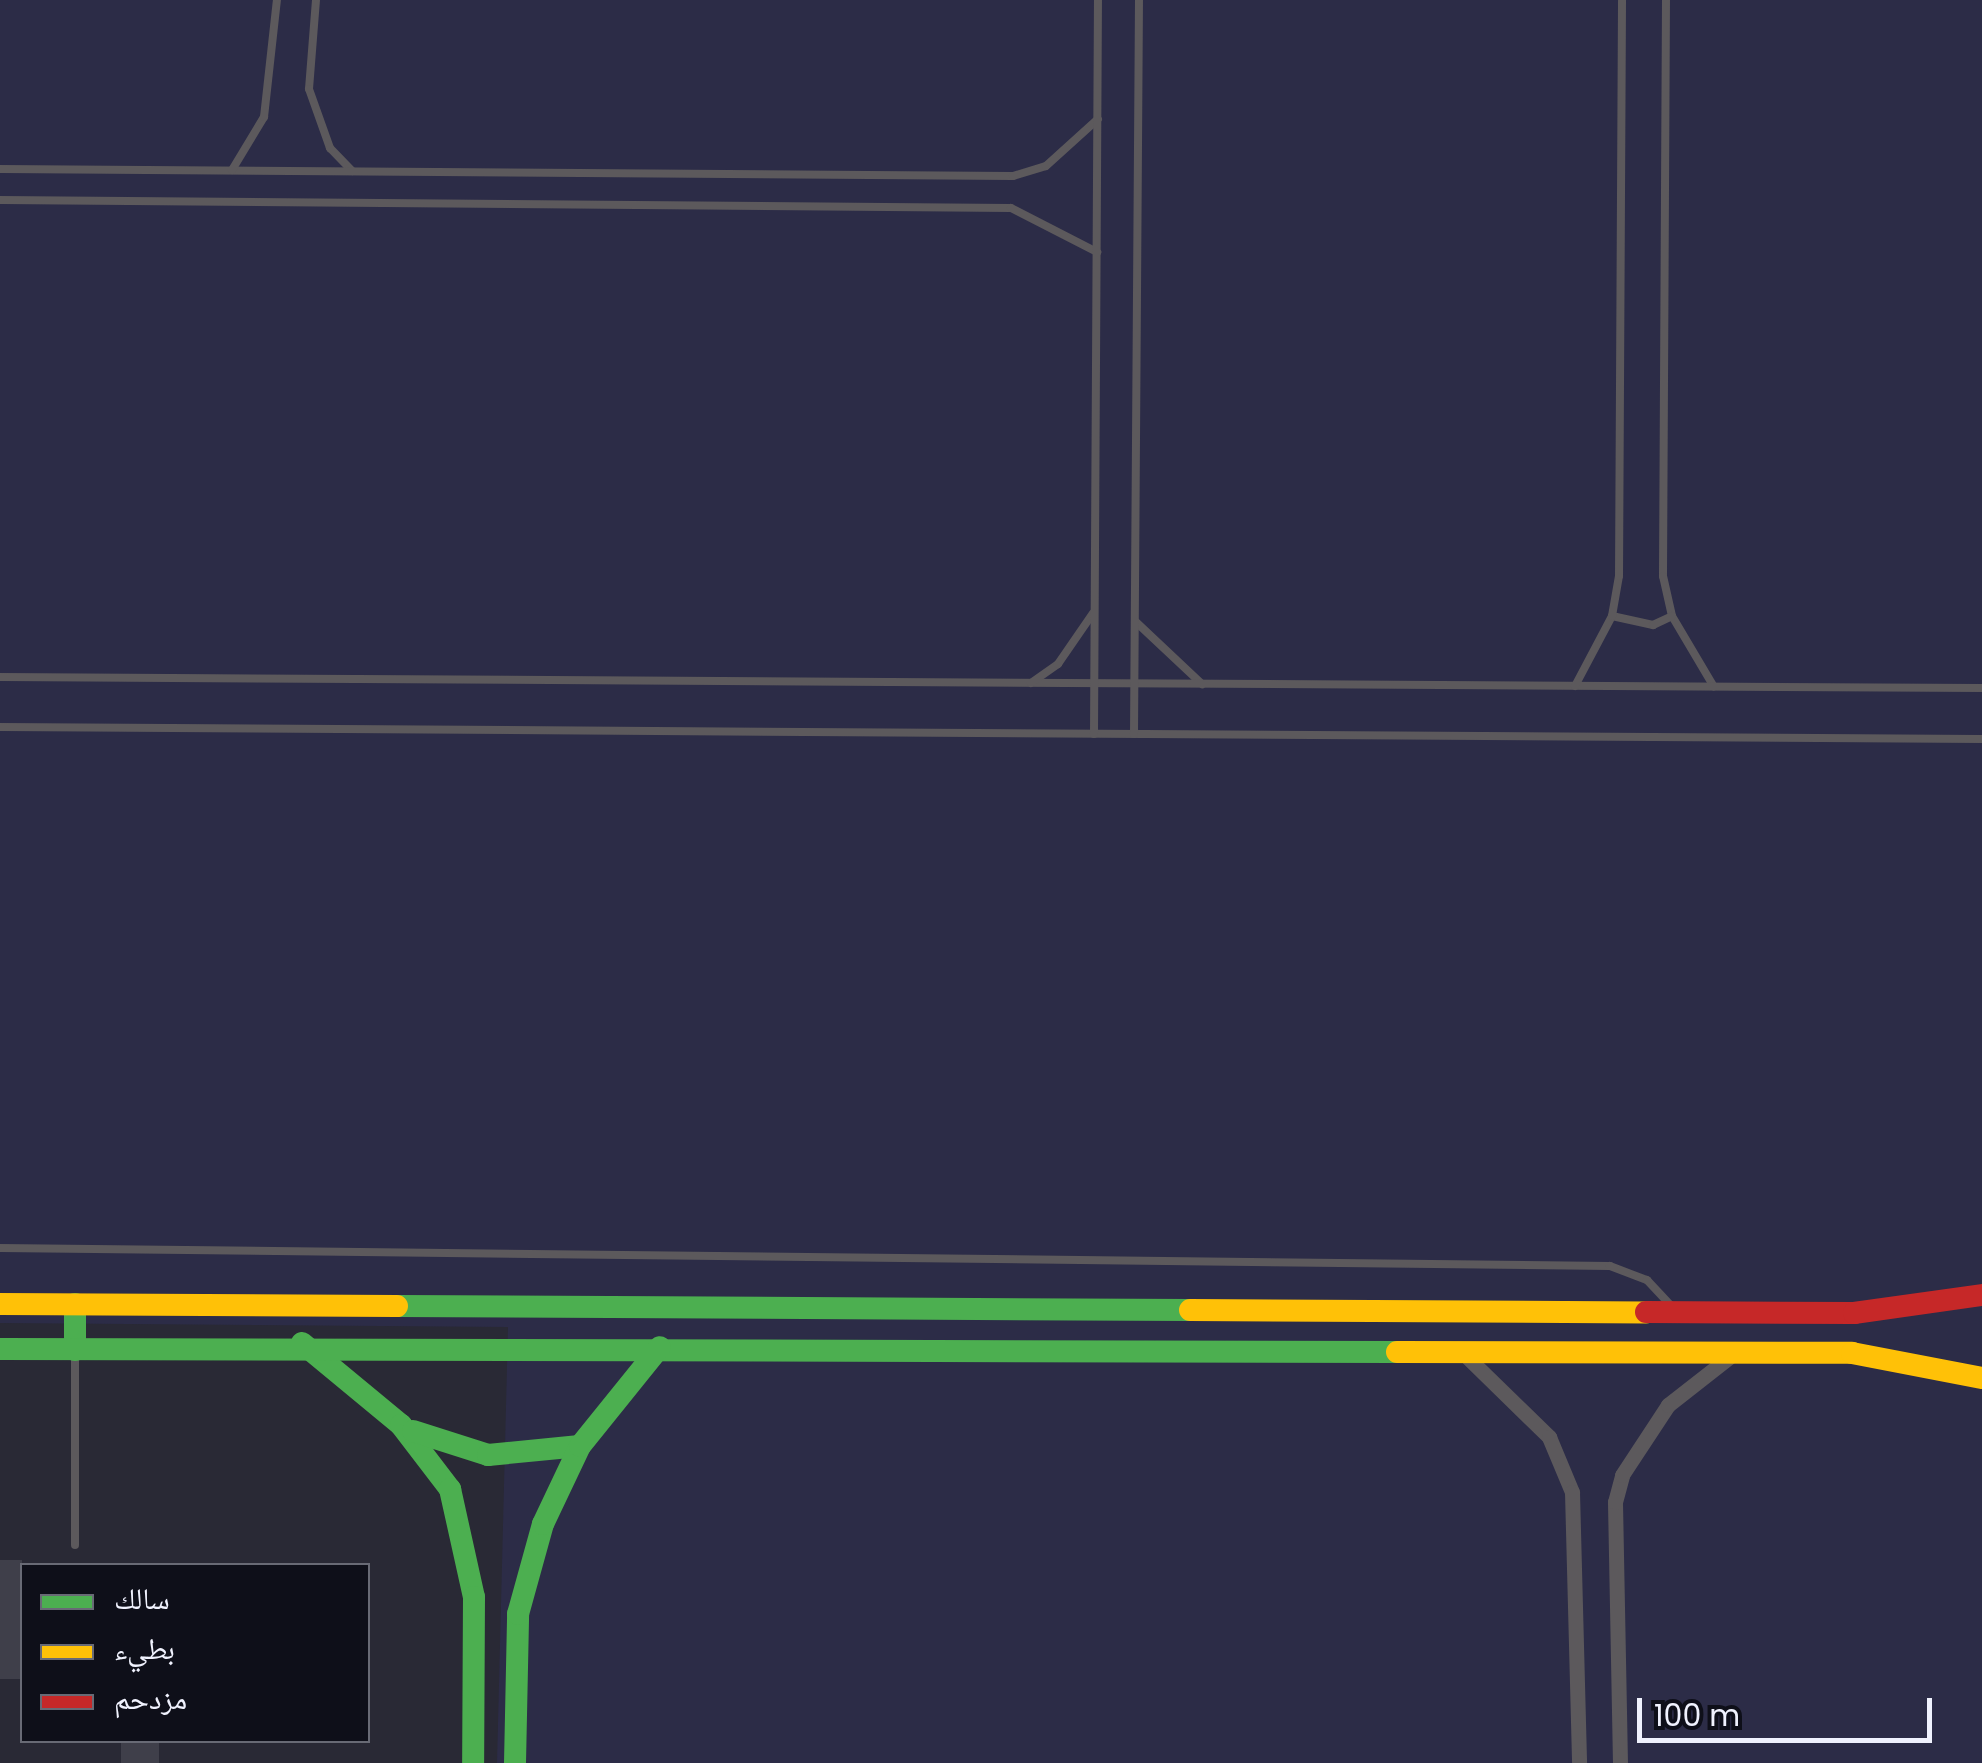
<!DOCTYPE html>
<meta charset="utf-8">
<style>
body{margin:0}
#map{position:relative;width:1982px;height:1763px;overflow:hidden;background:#292935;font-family:Poppins,"Noto Naskh Arabic",sans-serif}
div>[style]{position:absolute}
.built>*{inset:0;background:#2c2c47}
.building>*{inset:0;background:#3f3f4a;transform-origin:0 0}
.lane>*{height:8px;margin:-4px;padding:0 4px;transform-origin:4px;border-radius:4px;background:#5c595c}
.street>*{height:15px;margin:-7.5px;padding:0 7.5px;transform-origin:7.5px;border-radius:7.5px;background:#5c595c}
.fast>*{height:22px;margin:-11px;padding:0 11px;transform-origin:11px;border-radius:11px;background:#4caf50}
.slow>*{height:22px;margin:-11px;padding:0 11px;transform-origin:11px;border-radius:11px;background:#ffc107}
.jam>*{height:22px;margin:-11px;padding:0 11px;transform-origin:11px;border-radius:11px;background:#c62828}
span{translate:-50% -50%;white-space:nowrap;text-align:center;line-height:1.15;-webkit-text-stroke:8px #0e0f19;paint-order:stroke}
.legend{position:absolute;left:20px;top:1563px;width:350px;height:180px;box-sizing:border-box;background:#0e0f19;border:2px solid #686a75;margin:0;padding:12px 18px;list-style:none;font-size:30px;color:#f0f2fe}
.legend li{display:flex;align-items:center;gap:20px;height:50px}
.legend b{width:50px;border:2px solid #686a75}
.scale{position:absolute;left:1637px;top:1698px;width:295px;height:45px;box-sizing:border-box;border:5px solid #f0f2fe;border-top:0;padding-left:12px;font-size:30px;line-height:35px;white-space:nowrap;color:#f0f2fe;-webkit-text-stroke:8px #0e0f19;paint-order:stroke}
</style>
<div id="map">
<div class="built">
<div style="clip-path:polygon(0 0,1982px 0,1982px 1763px,497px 1763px,508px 1327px,0 1323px)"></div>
</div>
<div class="building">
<div style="left:0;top:1560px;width:22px;height:119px"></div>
<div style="left:121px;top:1740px;width:38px;height:23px"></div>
</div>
<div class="lane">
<div style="left:316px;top:0;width:89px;rotate:94.5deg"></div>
<div style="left:309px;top:89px;width:63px;rotate:70.4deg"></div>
<div style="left:330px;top:148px;width:32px;rotate:46deg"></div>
<div style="left:1666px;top:0;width:576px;rotate:90.3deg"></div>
<div style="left:1663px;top:576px;width:41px;rotate:77.3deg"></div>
<div style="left:1672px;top:616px;width:82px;rotate:59.4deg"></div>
<div style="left:0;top:169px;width:1013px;rotate:0.4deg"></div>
<div style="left:1013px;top:176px;width:34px;rotate:-17deg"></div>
<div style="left:1046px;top:166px;width:70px;rotate:-42.1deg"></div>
<div style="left:232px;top:170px;width:62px;rotate:-58.9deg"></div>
<div style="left:264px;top:117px;width:118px;rotate:-83.7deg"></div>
<div style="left:0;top:200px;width:1011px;rotate:0.45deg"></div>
<div style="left:1011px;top:208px;width:97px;rotate:27.1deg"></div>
<div style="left:1612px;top:616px;width:42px;rotate:12.4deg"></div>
<div style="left:1653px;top:625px;width:21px;rotate:-25deg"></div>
<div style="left:1136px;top:622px;width:91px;rotate:43.2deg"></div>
<div style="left:0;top:677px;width:1982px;rotate:0.32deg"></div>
<div style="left:1031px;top:683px;width:33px;rotate:-35deg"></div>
<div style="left:1058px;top:664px;width:62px;rotate:-55.5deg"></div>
<div style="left:1575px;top:686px;width:79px;rotate:-62.1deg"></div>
<div style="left:1612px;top:616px;width:41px;rotate:-80.1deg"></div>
<div style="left:1619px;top:576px;width:576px;rotate:-89.7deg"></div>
<div style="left:0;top:727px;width:1982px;rotate:0.35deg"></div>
<div style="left:1094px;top:734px;width:734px;rotate:-89.69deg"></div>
<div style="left:1134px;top:734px;width:734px;rotate:-89.61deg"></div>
<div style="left:0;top:1248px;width:1610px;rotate:0.64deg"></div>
<div style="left:1610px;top:1266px;width:40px;rotate:21deg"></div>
<div style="left:1647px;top:1280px;width:35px;rotate:47deg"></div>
<div style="left:75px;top:1545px;width:191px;rotate:-90deg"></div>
</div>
<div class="street">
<div style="left:1462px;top:1352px;width:122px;rotate:44.3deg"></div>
<div style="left:1549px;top:1437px;width:60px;rotate:67.3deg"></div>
<div style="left:1572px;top:1492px;width:271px;rotate:88.5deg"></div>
<div style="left:1620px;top:1763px;width:261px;rotate:-91.1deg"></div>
<div style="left:1615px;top:1502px;width:28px;rotate:-75deg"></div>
<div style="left:1622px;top:1475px;width:84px;rotate:-56.7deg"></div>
<div style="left:1668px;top:1405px;width:83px;rotate:-38.1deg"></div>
</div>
<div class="fast">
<div style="left:75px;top:1304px;width:46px;rotate:90deg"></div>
<div style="left:397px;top:1306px;width:793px;rotate:0.29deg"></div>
<div style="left:302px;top:1343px;width:129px;rotate:39.6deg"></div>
<div style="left:401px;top:1425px;width:81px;rotate:52.6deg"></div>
<div style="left:450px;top:1489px;width:111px;rotate:77.5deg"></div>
<div style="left:474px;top:1597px;width:166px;rotate:90.3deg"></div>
<div style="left:0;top:1349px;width:1397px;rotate:0.12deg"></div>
<div style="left:413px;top:1431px;width:79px;rotate:17.7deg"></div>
<div style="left:488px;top:1455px;width:92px;rotate:-5.6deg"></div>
<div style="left:515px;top:1763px;width:149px;rotate:-88.8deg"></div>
<div style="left:518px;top:1614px;width:93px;rotate:-74.5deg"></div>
<div style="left:543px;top:1524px;width:86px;rotate:-64.6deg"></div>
<div style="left:580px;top:1446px;width:127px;rotate:-51.1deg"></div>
</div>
<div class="slow">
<div style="left:0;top:1304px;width:397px;rotate:0.3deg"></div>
<div style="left:1190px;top:1310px;width:456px;rotate:0.3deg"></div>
<div style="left:1397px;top:1352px;width:455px;rotate:0.1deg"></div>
<div style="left:1852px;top:1353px;width:132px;rotate:10.9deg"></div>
</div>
<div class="jam">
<div style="left:1646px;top:1312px;width:208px;rotate:0.3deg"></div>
<div style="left:1854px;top:1313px;width:129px;rotate:-8deg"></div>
</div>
<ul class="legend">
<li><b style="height:12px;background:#4caf50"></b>سالك</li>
<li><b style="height:12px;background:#ffc107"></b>بطيء</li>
<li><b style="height:12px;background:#c62828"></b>مزدحم</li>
</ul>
<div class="scale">100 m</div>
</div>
